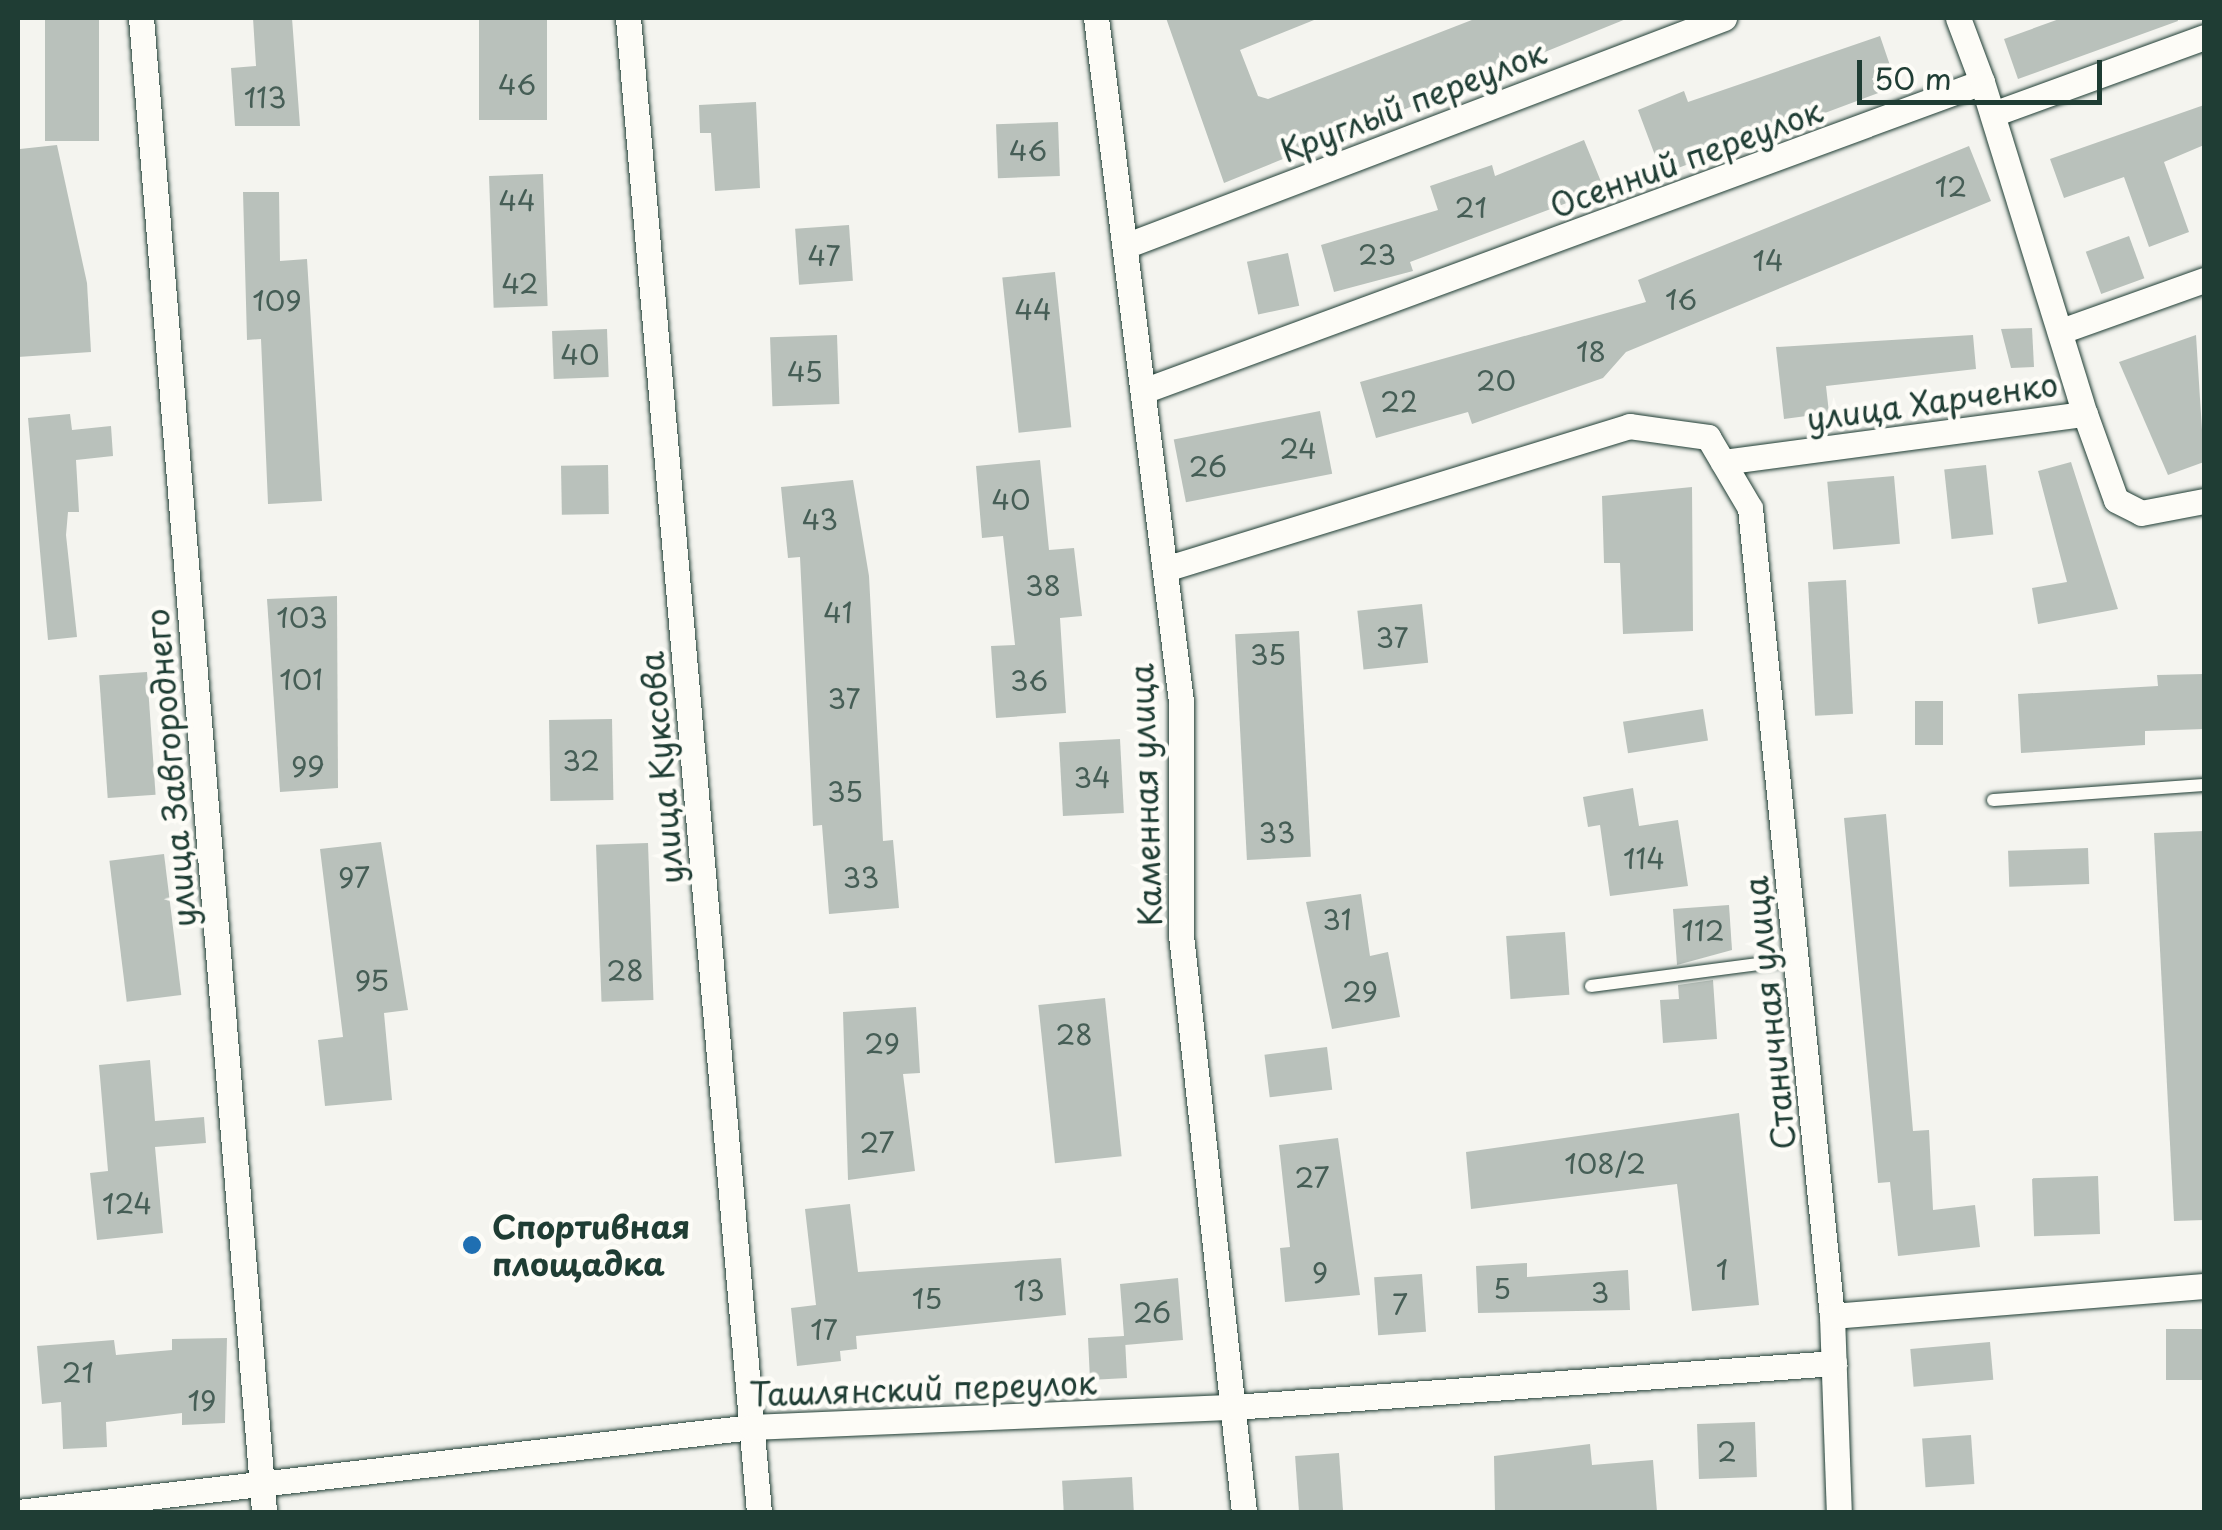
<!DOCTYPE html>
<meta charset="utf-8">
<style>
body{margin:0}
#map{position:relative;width:2222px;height:1530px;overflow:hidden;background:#f4f4ef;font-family:"Playpen Sans",sans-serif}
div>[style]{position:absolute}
.building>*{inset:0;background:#b9c1bb;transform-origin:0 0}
.roads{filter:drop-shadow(0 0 2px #1f3d34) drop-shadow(0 0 2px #1f3d34)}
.lane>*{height:12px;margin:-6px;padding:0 6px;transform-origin:6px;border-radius:6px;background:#fdfcf7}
.street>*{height:25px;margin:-12.5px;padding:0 12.5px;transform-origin:12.5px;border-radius:12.5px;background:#fdfcf7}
.dots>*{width:28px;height:28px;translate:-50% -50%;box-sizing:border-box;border:5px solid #fdfcf7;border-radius:50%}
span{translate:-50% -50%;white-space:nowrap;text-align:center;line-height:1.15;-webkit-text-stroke:9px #fdfcf7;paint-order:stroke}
.number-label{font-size:28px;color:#465e56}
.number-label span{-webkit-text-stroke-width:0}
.street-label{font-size:32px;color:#1f3d34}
.poi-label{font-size:32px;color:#1f3d34;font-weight:700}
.left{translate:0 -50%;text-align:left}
.frame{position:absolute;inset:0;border:20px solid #1f3d34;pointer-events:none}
.scale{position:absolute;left:1857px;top:60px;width:245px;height:45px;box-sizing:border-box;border:5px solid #1f3d34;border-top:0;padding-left:12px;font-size:30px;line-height:35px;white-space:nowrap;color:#1f3d34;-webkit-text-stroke:8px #fdfcf7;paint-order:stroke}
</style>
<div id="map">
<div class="building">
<div style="left:45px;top:18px;width:54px;height:123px"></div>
<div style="clip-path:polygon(253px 18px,292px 18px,300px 126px,235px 126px,231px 68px,256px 66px)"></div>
<div style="left:479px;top:18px;width:68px;height:102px"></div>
<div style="clip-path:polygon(1166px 18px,1319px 18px,1240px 50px,1258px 96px,1268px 99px,1477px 18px,1626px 19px,1224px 183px)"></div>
<div style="clip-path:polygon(2062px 18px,2177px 18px,2178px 21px,2018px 79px,2004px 39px)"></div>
<div style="clip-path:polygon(1880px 36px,1897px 86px,1662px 174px,1638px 110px,1684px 91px,1688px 102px)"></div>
<div style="clip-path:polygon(756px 102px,760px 188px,715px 191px,711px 133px,700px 133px,699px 105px)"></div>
<div style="clip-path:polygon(2204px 105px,2204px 145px,2164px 162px,2189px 232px,2149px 247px,2124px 177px,2064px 198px,2050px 159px)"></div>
<div style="left:1058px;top:122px;width:54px;height:62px;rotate:88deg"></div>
<div style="clip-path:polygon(1584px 140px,1604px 189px,1410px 262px,1413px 271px,1334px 292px,1321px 245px,1438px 210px,1430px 186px,1492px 165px,1495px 176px)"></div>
<div style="clip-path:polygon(57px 145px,87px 283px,91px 352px,18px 357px,20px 149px)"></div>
<div style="clip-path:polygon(1969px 146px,1991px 201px,1626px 352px,1603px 378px,1472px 424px,1468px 412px,1376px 438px,1360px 382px,1646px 302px,1638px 280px)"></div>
<div style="left:543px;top:174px;width:132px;height:54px;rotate:88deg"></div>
<div style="clip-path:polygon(243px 192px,279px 192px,280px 261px,307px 259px,322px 501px,268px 504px,261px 339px,247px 340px)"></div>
<div style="left:849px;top:225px;width:56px;height:54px;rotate:86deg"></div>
<div style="left:2129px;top:236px;width:45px;height:46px;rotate:70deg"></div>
<div style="left:1288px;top:253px;width:54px;height:42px;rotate:78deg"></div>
<div style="left:1055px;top:272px;width:156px;height:53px;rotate:84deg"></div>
<div style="clip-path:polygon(2032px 328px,2034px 367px,2011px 368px,2001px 329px)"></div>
<div style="left:607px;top:329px;width:48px;height:55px;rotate:88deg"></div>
<div style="left:837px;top:335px;width:69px;height:67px;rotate:88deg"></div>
<div style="clip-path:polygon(1973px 335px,1976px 369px,1826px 386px,1829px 413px,1784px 419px,1776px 347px)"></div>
<div style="clip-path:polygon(2196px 335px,2204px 462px,2168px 475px,2119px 362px)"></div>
<div style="left:1320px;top:411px;width:64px;height:149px;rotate:79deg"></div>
<div style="clip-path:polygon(70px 414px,72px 430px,111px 426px,113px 456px,76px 460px,79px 512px,68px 512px,66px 535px,77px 637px,48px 640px,28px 418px)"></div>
<div style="clip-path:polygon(1040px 460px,1049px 550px,1074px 548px,1082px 616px,1060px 618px,1066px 713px,996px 718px,991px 646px,1015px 645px,1003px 536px,982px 538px,976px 466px)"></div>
<div style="clip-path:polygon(2071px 462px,2118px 609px,2038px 624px,2032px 588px,2067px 582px,2038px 471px)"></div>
<div style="left:608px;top:465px;width:49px;height:47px;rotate:89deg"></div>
<div style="left:1986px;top:465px;width:70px;height:42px;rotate:84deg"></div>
<div style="left:1894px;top:476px;width:68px;height:67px;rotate:85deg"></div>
<div style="clip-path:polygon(853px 480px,869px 576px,883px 841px,893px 840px,899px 908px,829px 914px,822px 825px,813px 826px,800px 557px,788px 558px,781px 487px)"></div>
<div style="clip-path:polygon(1692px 487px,1693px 631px,1623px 634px,1620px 563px,1604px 563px,1602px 496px)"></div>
<div style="left:1846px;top:580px;width:134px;height:38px;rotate:87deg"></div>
<div style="clip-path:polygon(337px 596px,338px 788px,280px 792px,267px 599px)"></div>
<div style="left:1422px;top:604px;width:59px;height:65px;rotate:84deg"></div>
<div style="left:1299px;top:631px;width:226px;height:64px;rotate:87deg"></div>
<div style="left:147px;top:672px;width:123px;height:48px;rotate:86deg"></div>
<div style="clip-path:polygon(2204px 674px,2204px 729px,2145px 731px,2145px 745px,2021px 753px,2018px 694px,2158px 686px,2157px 675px)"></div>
<div style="left:1915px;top:701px;width:28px;height:44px"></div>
<div style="left:1703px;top:709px;width:32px;height:81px;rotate:81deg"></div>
<div style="left:612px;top:719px;width:81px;height:63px;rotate:89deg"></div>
<div style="left:1120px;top:739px;width:74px;height:61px;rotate:87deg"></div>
<div style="clip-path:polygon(1633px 788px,1639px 826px,1678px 820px,1688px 886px,1610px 896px,1600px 825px,1588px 827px,1583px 797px)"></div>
<div style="clip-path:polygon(1886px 814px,1913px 1131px,1929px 1130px,1933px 1210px,1975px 1205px,1980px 1247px,1898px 1256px,1890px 1182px,1878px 1183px,1844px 818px)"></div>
<div style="clip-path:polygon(2204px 831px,2204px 1220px,2174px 1221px,2154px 833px)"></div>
<div style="clip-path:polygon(381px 842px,408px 1010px,384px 1013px,392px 1100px,325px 1106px,318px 1040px,343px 1037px,320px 849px)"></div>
<div style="left:648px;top:843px;width:157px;height:52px;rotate:88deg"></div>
<div style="left:2088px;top:848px;width:36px;height:80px;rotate:88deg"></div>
<div style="left:164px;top:854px;width:142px;height:55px;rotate:83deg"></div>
<div style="clip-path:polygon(1361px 894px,1370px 956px,1388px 952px,1400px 1017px,1332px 1029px,1306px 902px)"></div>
<div style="clip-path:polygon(1729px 905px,1732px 950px,1677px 965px,1673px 909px)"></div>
<div style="left:1565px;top:932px;width:63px;height:59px;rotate:86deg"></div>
<div style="clip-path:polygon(1713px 980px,1717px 1039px,1663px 1043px,1660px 1000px,1679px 999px,1678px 985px)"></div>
<div style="left:1105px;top:998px;width:159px;height:67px;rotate:84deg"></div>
<div style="clip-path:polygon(916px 1007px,920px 1073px,903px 1074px,915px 1171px,848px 1180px,843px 1012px)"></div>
<div style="left:1327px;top:1047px;width:43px;height:63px;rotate:83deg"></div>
<div style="clip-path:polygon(150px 1060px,155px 1121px,204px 1117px,206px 1143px,155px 1147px,163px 1233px,97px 1240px,90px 1173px,108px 1171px,99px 1065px)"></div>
<div style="clip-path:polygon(1739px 1113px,1759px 1305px,1692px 1311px,1677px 1184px,1471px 1209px,1466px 1152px)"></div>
<div style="clip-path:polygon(1338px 1138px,1360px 1295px,1285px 1302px,1280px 1248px,1290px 1247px,1279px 1145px)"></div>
<div style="left:2098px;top:1176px;width:58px;height:66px;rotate:88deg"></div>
<div style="clip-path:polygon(850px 1204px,858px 1272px,1061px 1258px,1066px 1315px,856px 1336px,857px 1349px,840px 1351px,841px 1361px,797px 1366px,791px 1308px,816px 1305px,805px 1209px)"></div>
<div style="clip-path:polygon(1527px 1263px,1527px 1277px,1628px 1270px,1630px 1310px,1478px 1313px,1476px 1266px)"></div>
<div style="left:1422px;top:1274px;width:58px;height:48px;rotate:86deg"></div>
<div style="clip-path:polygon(1178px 1278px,1183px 1340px,1125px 1345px,1125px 1338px,1127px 1378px,1090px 1380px,1088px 1338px,1124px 1336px,1120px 1284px)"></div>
<div style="left:2204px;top:1329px;width:51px;height:38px;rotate:90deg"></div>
<div style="clip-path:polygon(227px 1338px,225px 1423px,182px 1425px,182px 1413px,106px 1422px,107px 1447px,63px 1449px,61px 1402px,42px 1404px,37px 1346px,114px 1340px,116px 1355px,172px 1350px,172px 1339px)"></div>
<div style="left:1990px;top:1342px;width:38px;height:80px;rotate:85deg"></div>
<div style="left:1755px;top:1422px;width:55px;height:58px;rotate:88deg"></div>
<div style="left:1971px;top:1435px;width:49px;height:49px;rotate:86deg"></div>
<div style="clip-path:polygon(1590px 1444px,1592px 1465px,1653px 1460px,1657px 1512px,1495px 1512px,1494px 1456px)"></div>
<div style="left:1339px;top:1453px;width:59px;height:44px;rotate:86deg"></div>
<div style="left:1132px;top:1477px;width:35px;height:70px;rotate:87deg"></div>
</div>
<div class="roads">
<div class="lane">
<div style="left:1993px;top:800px;width:212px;rotate:-4.1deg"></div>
<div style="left:1591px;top:986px;width:207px;rotate:-7.5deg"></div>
</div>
<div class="street">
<div style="left:141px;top:18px;width:1499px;rotate:85.29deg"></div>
<div style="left:628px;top:18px;width:1500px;rotate:84.99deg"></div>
<div style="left:1096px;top:18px;width:688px;rotate:82.91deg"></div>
<div style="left:1181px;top:701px;width:234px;rotate:90deg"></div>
<div style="left:1181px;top:935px;width:580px;rotate:83.77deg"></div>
<div style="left:1958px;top:18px;width:68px;rotate:69.4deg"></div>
<div style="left:1993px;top:114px;width:225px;rotate:-20deg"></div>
<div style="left:1125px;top:246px;width:641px;rotate:-20.84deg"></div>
<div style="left:2061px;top:331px;width:152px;rotate:-19.6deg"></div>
<div style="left:1143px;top:391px;width:894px;rotate:-20.22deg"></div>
<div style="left:1982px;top:82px;width:348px;rotate:72.8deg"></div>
<div style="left:1723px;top:462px;width:365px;rotate:-7.6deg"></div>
<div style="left:2085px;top:414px;width:91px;rotate:70.2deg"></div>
<div style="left:2116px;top:500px;width:28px;rotate:27deg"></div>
<div style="left:2141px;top:513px;width:64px;rotate:-10.8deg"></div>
<div style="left:1165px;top:569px;width:486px;rotate:-17.1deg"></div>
<div style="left:1629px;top:426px;width:80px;rotate:7.9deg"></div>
<div style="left:1708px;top:437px;width:82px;rotate:59.4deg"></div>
<div style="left:1750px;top:508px;width:812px;rotate:84.21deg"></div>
<div style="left:1832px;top:1316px;width:196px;rotate:88deg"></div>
<div style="left:1832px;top:1316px;width:373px;rotate:-4.6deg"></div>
<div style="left:18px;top:1512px;width:738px;rotate:-6.61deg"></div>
<div style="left:751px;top:1427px;width:483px;rotate:-2.4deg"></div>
<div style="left:1234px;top:1407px;width:602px;rotate:-4.19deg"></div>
</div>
</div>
<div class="dots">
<div style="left:472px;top:1245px;background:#1f6fb2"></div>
</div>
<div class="number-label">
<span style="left:517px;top:84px">46</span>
<span style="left:265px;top:97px">113</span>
<span style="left:1028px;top:150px">46</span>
<span style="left:1951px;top:186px">12</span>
<span style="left:517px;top:200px">44</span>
<span style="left:1471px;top:207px">21</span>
<span style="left:1377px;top:254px">23</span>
<span style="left:824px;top:255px">47</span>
<span style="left:1768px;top:260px">14</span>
<span style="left:520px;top:283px">42</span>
<span style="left:1681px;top:299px">16</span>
<span style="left:277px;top:300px">109</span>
<span style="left:1033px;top:309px">44</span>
<span style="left:1591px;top:351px">18</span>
<span style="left:580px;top:354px">40</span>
<span style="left:805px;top:371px">45</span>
<span style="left:1496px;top:380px">20</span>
<span style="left:1399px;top:401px">22</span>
<span style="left:1298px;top:448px">24</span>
<span style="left:1208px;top:466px">26</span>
<span style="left:1011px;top:499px">40</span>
<span style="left:820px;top:519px">43</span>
<span style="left:1043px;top:585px">38</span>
<span style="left:838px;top:612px">41</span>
<span style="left:302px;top:617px">103</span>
<span style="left:1392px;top:637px">37</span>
<span style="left:1268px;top:654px">35</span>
<span style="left:301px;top:679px">101</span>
<span style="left:1029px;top:680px">36</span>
<span style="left:844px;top:698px">37</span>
<span style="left:581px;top:760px">32</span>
<span style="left:308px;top:766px">99</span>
<span style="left:1092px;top:777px">34</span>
<span style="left:845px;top:791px">35</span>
<span style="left:1277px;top:832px">33</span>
<span style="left:1644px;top:858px">114</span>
<span style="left:354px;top:877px">97</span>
<span style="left:861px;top:877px">33</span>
<span style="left:1337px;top:919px">31</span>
<span style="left:1703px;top:930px">112</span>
<span style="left:625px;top:970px">28</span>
<span style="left:372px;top:980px">95</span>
<span style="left:1360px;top:991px">29</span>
<span style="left:1074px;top:1034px">28</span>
<span style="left:882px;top:1043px">29</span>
<span style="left:877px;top:1142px">27</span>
<span style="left:1605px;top:1163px">108/2</span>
<span style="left:1312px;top:1177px">27</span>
<span style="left:127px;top:1203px">124</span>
<span style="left:1722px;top:1269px">1</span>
<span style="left:1320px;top:1272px">9</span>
<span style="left:1502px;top:1288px">5</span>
<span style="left:1029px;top:1290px">13</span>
<span style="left:1600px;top:1292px">3</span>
<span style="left:927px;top:1298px">15</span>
<span style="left:1400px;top:1304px">7</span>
<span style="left:1152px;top:1312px">26</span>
<span style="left:824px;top:1329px">17</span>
<span style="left:78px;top:1372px">21</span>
<span style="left:202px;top:1400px">19</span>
<span style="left:1727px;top:1451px">2</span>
</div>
<div class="street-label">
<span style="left:1413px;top:101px;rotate:-21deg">Круглый переулок</span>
<span style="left:1686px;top:158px;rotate:-20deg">Осенний переулок</span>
<span style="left:1932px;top:401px;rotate:-8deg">улица Харченко</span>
<span style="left:170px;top:768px;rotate:-95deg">улица Завгороднего</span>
<span style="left:661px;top:768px;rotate:-95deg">улица Куксова</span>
<span style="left:1145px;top:795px;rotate:-92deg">Каменная улица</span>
<span style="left:1769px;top:1013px;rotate:-96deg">Станичная улица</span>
<span style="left:923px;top:1388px;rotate:-2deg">Ташлянский переулок</span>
</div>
<div class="poi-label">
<span class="left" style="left:492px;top:1245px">Спортивная<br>площадка</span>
</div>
<div class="frame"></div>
<div class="scale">50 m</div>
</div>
